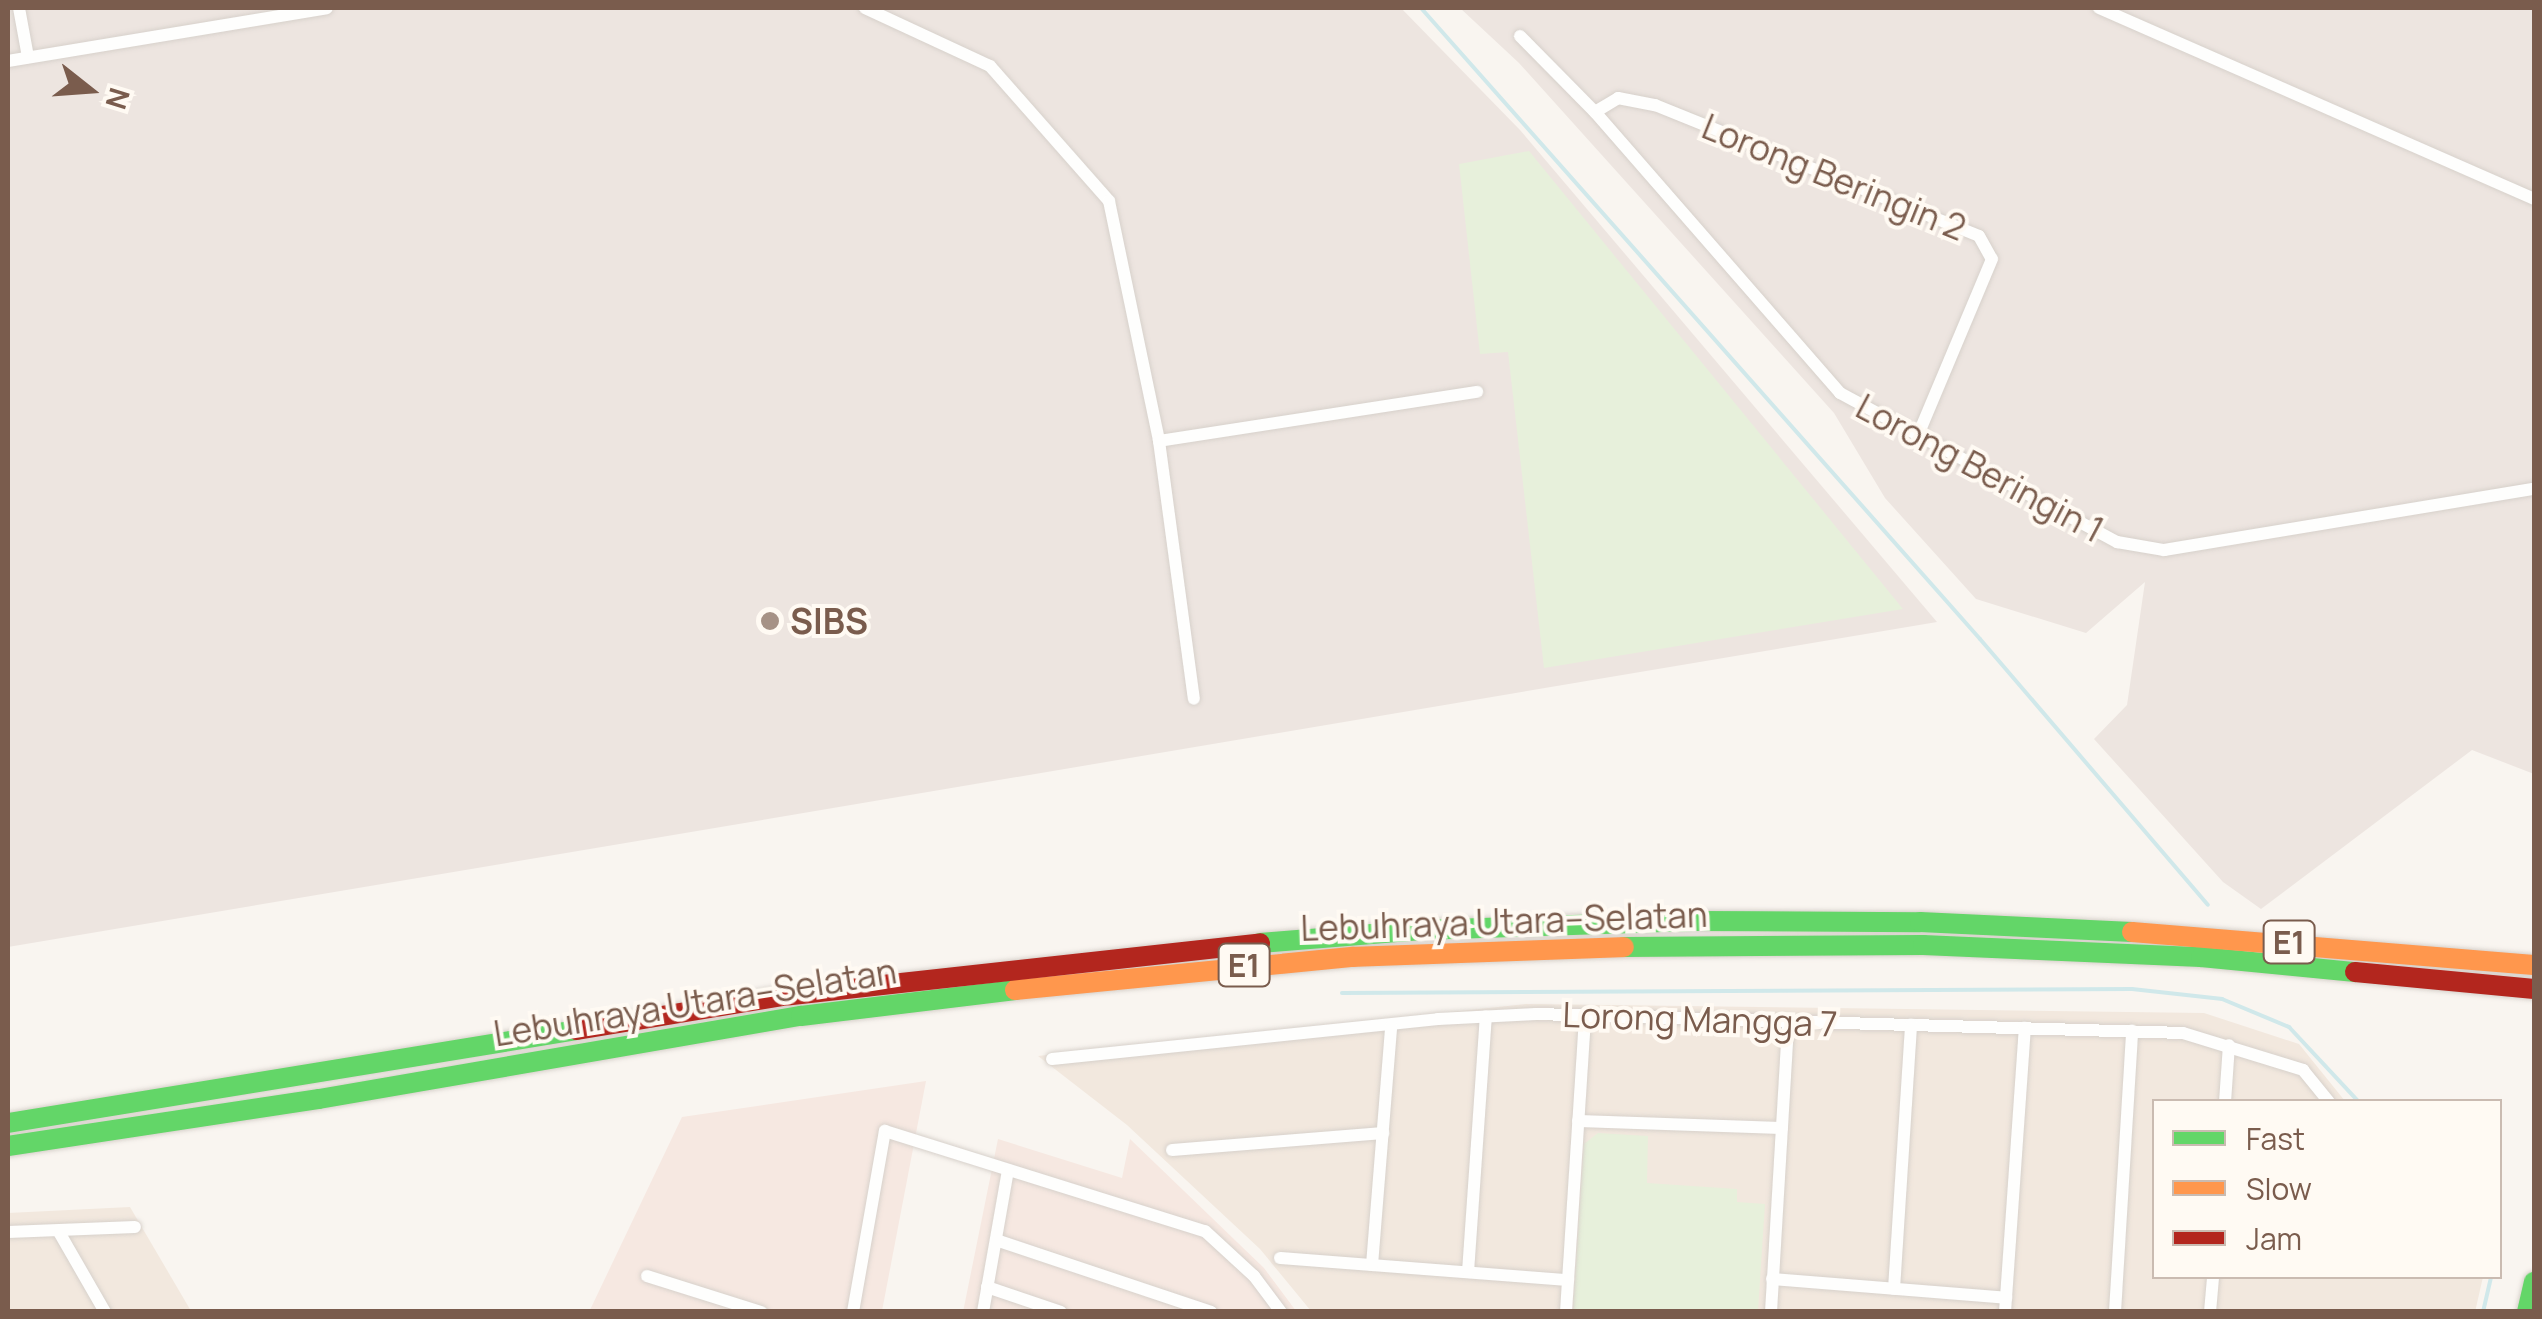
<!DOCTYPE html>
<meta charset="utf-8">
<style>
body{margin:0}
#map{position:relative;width:2542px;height:1319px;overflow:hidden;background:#f9f5f0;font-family:Manrope,sans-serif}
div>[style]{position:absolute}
.residential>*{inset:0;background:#f2e8de}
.commercial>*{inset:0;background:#f6e8e1}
.industrial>*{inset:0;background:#ede5e0}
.green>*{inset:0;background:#e7f0db}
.stream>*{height:4px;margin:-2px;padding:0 2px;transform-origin:2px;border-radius:2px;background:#d0e8ea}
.roads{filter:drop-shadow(0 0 2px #d7d1cb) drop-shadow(0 0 2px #d7d1cb)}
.street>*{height:12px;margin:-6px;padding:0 6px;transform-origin:6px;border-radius:6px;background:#fefefd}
.fast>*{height:20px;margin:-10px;padding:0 10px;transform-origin:10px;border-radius:10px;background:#63d668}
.slow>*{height:20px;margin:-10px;padding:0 10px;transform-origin:10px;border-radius:10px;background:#ff974d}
.jam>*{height:20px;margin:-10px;padding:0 10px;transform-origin:10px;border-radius:10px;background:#b3261e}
.dots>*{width:28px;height:28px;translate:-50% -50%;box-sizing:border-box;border:5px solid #fffaf3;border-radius:50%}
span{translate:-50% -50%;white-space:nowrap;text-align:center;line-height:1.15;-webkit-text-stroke:8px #fffaf3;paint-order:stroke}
.shield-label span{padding:2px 8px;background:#fffaf3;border:2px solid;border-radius:8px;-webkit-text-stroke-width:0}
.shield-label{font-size:32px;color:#7a5c4d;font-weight:700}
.street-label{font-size:35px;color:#7a5c4d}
.poi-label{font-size:35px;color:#7a5c4d;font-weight:700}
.left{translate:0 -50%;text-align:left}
.frame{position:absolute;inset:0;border:10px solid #7a5c4d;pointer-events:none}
.legend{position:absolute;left:2152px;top:1099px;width:350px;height:180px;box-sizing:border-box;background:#fffaf3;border:2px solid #cabbb1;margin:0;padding:12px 18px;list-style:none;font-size:30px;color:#7a5c4d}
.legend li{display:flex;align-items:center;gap:20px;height:50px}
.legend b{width:50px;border:2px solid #cabbb1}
.north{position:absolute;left:40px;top:40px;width:100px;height:100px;-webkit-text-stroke:8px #fffaf3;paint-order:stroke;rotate:107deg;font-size:28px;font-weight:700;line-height:40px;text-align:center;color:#7a5c4d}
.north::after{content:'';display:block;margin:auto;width:35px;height:45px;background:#7a5c4d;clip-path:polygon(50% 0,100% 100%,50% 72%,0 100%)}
</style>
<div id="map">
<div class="residential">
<div style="clip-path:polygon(1526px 1004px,2204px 1013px,2299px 1044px,2345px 1101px,2154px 1102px,2154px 1276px,2483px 1277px,2475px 1312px,1311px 1311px,1260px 1249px,1127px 1125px,1038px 1056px)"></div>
<div style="clip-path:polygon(130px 1207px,191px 1311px,8px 1311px,8px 1213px)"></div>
</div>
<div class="commercial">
<div style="clip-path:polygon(926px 1081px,882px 1311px,589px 1312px,682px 1117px)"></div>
<div style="clip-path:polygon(998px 1139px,1122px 1178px,1130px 1139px,1264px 1268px,1296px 1311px,963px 1312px)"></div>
</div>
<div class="industrial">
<div style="clip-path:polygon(8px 8px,1401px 8px,1520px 130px,1937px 622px,8px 947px)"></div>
<div style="clip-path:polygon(1460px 8px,2534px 8px,2534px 774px,2472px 750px,2261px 909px,2223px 882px,2094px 739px,2127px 705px,2145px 582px,2086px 633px,1976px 599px,1885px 498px,1834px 413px,1519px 63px)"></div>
</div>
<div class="green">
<div style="clip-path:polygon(1529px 151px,1903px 609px,1544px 668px,1508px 352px,1480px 354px,1459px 164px)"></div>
<div style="clip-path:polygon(1598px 1133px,1648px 1136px,1647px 1183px,1737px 1189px,1737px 1202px,1765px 1204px,1758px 1311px,1573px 1311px,1584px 1144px)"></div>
</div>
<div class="stream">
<div style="left:1421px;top:8px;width:843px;rotate:48.46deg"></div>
<div style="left:1980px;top:639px;width:350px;rotate:49.4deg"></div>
<div style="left:1342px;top:993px;width:790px;rotate:-0.29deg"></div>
<div style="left:2132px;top:989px;width:91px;rotate:6.3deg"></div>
<div style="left:2222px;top:999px;width:73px;rotate:22.7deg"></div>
<div style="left:2289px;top:1027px;width:103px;rotate:47deg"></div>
<div style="left:2483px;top:1312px;width:37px;rotate:-77deg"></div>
</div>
<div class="roads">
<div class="street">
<div style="left:19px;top:8px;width:50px;rotate:79.6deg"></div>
<div style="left:865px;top:8px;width:138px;rotate:24.9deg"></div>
<div style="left:990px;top:66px;width:180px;rotate:48.6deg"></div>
<div style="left:1109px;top:201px;width:245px;rotate:78.2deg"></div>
<div style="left:1159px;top:441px;width:260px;rotate:82.3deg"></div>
<div style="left:2099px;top:8px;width:475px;rotate:23.7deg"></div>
<div style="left:1520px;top:36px;width:107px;rotate:45.4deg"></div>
<div style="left:1595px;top:112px;width:373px;rotate:48.9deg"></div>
<div style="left:1840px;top:393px;width:315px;rotate:28.3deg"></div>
<div style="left:2117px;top:542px;width:48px;rotate:9.7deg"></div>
<div style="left:2164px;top:550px;width:375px;rotate:-9.4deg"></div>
<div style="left:8px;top:61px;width:323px;rotate:-9.4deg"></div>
<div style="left:1595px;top:112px;width:27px;rotate:-31deg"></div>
<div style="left:1618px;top:98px;width:38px;rotate:11deg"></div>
<div style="left:1655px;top:105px;width:349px;rotate:22deg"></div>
<div style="left:1979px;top:236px;width:26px;rotate:61deg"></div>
<div style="left:1992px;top:259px;width:193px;rotate:112.8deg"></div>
<div style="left:1159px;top:441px;width:322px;rotate:-8.8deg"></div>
<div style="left:1052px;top:1059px;width:388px;rotate:-5.9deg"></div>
<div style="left:1438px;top:1019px;width:98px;rotate:-2.9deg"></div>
<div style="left:1536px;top:1014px;width:647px;rotate:1.68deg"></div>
<div style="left:2183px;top:1033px;width:126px;rotate:17.1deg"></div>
<div style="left:2303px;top:1070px;width:41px;rotate:50.9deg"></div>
<div style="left:2225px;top:1102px;width:57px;rotate:-86deg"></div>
<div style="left:1578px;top:1121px;width:204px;rotate:2deg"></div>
<div style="left:1172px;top:1150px;width:212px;rotate:-4.6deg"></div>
<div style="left:8px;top:1232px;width:127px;rotate:-2.3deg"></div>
<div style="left:59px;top:1232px;width:92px;rotate:60.1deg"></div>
<div style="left:996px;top:1240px;width:227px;rotate:18.5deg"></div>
<div style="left:1280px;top:1258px;width:289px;rotate:4.4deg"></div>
<div style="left:1372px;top:1265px;width:239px;rotate:-85.4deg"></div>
<div style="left:1468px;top:1272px;width:256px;rotate:-86deg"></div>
<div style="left:647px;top:1276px;width:120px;rotate:17.5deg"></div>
<div style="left:1772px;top:1279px;width:235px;rotate:4.6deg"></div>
<div style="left:987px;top:1287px;width:78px;rotate:18.7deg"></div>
<div style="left:1894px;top:1289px;width:265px;rotate:-86.3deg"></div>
<div style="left:853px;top:1312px;width:184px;rotate:-80deg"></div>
<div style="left:885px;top:1131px;width:335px;rotate:17.4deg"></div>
<div style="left:1205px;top:1231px;width:67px;rotate:42.6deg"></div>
<div style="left:1254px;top:1276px;width:45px;rotate:53.1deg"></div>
<div style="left:983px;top:1312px;width:144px;rotate:-80deg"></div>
<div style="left:1566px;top:1312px;width:298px;rotate:-86.3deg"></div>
<div style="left:1771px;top:1312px;width:290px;rotate:-86.6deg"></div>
<div style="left:2005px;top:1312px;width:285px;rotate:-86deg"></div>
<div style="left:2115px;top:1312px;width:282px;rotate:-86.5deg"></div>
<div style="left:2210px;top:1312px;width:36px;rotate:-85deg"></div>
</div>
<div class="fast">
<div style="left:1260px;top:943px;width:162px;rotate:-4.6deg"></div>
<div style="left:1421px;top:930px;width:273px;rotate:-1.9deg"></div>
<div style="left:1694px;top:921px;width:226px;rotate:0.3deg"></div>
<div style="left:1920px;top:922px;width:212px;rotate:2.7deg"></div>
<div style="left:1624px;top:947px;width:299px;rotate:-0.4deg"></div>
<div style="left:1923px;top:945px;width:278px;rotate:2.5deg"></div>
<div style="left:2201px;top:957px;width:155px;rotate:5.6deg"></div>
<div style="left:8px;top:1123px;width:577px;rotate:-9.28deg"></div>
<div style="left:8px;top:1146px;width:315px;rotate:-8.6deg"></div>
<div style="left:319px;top:1099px;width:489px;rotate:-9.8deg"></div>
<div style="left:801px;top:1016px;width:216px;rotate:-6.9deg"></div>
<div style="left:2527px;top:1312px;width:31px;rotate:-77deg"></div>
</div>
<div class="slow">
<div style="left:2132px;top:932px;width:403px;rotate:4.7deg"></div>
<div style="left:1015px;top:990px;width:340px;rotate:-5.6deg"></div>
<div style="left:1353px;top:957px;width:271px;rotate:-2.1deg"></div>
</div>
<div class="jam">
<div style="left:2355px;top:972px;width:180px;rotate:5.4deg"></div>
<div style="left:577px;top:1030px;width:209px;rotate:-9.4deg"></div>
<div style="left:783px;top:996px;width:480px;rotate:-6.3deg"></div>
</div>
</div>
<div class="dots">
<div style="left:770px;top:621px;background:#a69286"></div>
</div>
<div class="shield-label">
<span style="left:2289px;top:942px">E1</span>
<span style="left:1244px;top:965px">E1</span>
</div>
<div class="street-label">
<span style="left:1834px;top:177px;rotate:22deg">Lorong Beringin 2</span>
<span style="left:1980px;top:468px;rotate:28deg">Lorong Beringin 1</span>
<span style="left:1504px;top:921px;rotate:-2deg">Lebuhraya Utara–Selatan</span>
<span style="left:695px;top:1002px;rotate:-9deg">Lebuhraya Utara–Selatan</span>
<span style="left:1700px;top:1019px;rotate:2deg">Lorong Mangga 7</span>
</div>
<div class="poi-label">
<span class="left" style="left:790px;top:621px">SIBS</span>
</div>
<div class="frame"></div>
<ul class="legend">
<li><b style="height:12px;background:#63d668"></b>Fast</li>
<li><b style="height:12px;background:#ff974d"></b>Slow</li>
<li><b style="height:12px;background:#b3261e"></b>Jam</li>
</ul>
<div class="north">N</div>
</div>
